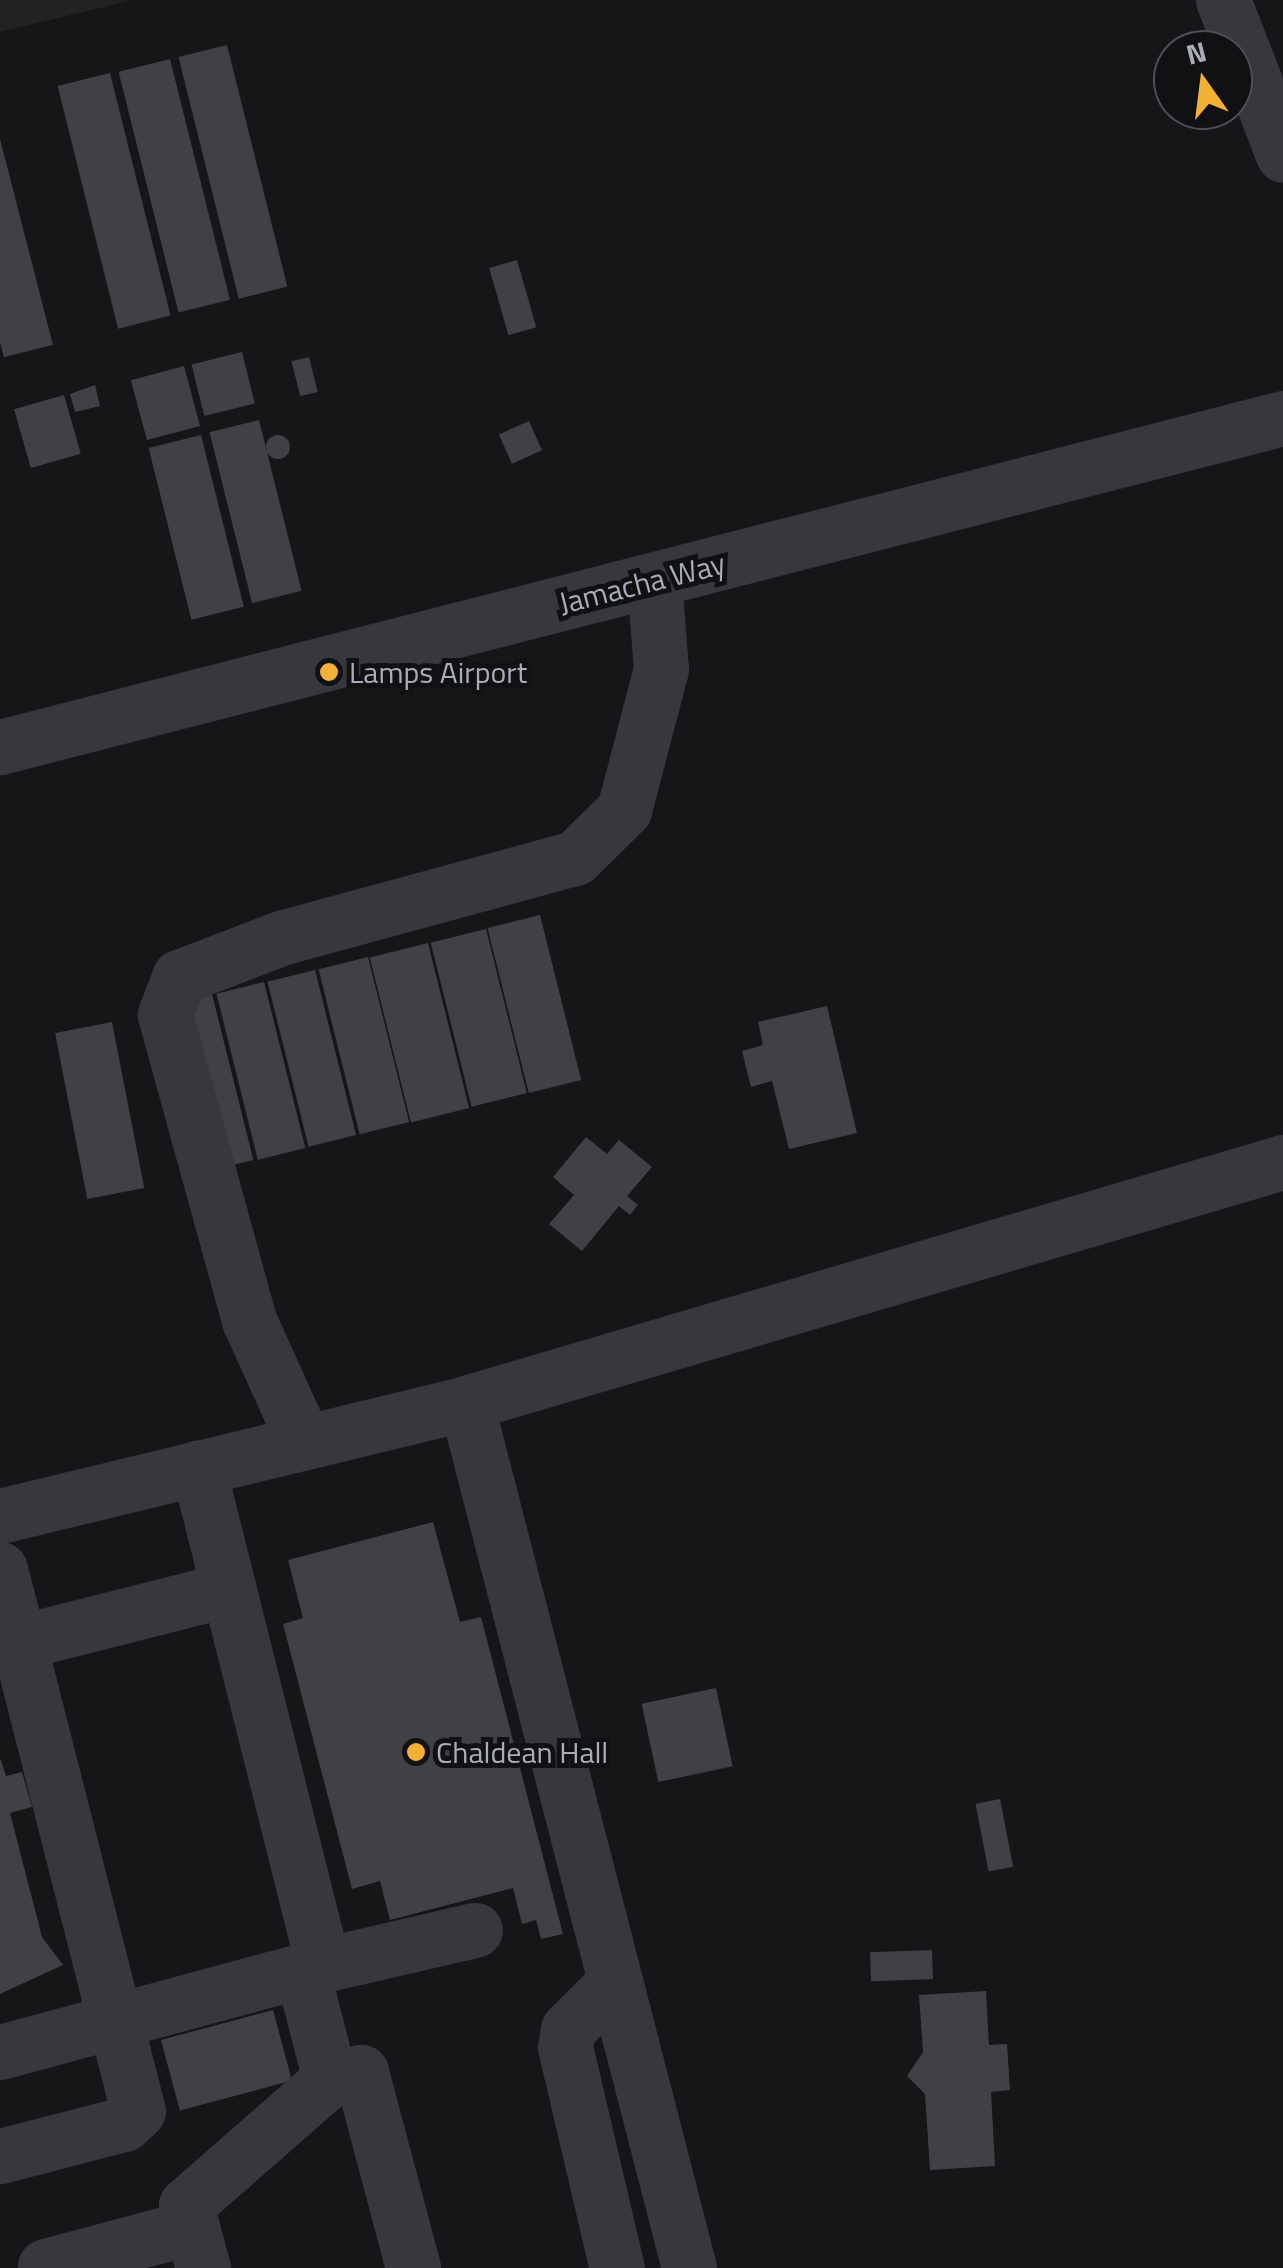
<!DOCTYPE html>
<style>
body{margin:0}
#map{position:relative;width:1283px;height:2268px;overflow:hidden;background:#161618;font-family:"Titillium Web",sans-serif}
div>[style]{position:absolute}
.built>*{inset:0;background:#222225}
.building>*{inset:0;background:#404145;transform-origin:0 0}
.round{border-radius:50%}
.minor>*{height:55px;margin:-27.5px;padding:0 27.5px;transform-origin:27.5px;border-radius:27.5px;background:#37383d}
.dots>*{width:28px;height:28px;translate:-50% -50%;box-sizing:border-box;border:5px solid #111113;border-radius:50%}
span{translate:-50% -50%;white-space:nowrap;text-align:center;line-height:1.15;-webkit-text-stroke:10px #111113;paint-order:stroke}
.street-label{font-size:30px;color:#a8adb8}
.poi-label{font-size:30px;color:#a8adb8}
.left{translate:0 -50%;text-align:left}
.north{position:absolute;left:1153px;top:30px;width:100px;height:100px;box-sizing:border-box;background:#111113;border:2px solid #4d4f55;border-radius:50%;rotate:346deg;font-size:28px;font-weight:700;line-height:40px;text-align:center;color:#a8adb8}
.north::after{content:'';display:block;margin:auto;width:35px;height:45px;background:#f2b134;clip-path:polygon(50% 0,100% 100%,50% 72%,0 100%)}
</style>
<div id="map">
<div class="built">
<div style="clip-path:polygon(0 0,133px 0,0 32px)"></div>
</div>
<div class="building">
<div style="left:227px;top:45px;width:249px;height:50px;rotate:76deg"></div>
<div style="left:170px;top:59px;width:248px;height:53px;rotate:76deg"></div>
<div style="left:110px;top:73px;width:250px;height:54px;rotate:76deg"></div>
<div style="clip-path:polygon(0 139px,53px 345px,4px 357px,0 342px)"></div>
<div style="left:517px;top:260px;width:70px;height:29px;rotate:74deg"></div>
<div style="left:242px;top:352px;width:53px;height:52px;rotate:76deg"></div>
<div style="left:309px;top:357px;width:36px;height:18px;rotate:76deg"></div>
<div style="left:184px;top:366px;width:62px;height:55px;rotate:75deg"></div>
<div style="clip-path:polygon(95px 385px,100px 406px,75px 412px,70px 394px)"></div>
<div style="left:64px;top:395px;width:61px;height:52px;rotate:74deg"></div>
<div style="left:259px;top:420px;width:176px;height:51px;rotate:76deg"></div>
<div style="left:529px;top:421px;width:32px;height:33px;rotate:66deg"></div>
<div class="round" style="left:266px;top:435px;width:24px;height:24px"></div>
<div style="left:201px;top:435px;width:177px;height:54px;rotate:76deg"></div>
<div style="left:540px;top:915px;width:170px;height:54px;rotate:76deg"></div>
<div style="left:486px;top:929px;width:169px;height:57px;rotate:76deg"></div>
<div style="left:428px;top:943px;width:170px;height:60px;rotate:76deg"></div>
<div style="left:368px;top:957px;width:170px;height:51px;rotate:76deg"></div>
<div style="left:315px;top:970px;width:170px;height:49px;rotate:76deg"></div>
<div style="left:264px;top:982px;width:171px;height:49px;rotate:76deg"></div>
<div style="left:212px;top:994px;width:171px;height:24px;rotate:76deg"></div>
<div style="clip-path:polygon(827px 1006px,857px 1133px,789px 1149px,772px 1081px,751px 1087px,742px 1051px,763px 1045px,758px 1022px)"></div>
<div style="left:112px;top:1022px;width:169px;height:58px;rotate:79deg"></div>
<div style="clip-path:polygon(586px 1137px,607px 1154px,619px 1140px,652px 1167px,627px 1196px,638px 1205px,630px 1215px,619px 1206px,582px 1251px,549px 1224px,574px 1195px,553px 1177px)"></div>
<div style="clip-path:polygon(433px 1522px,460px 1622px,481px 1617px,563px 1934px,541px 1939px,536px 1920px,522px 1924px,513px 1888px,390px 1920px,380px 1881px,352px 1889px,283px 1624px,303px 1618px,288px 1560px)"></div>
<div style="left:716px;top:1688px;width:80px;height:76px;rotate:78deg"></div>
<div style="clip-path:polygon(0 1758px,6px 1776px,22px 1772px,32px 1807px,10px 1813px,42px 1937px,63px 1965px,0 1994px)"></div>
<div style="left:1000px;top:1799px;width:69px;height:25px;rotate:79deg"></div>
<div style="left:932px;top:1950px;width:29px;height:62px;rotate:88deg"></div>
<div style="clip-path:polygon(986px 1991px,989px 2045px,1007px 2044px,1010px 2090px,991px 2092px,995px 2166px,930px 2170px,925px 2094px,907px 2076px,923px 2052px,919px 1995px)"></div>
<div style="left:273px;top:2010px;width:73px;height:116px;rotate:75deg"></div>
</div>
<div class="minor">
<div style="left:1223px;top:0;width:166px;rotate:68.8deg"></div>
<div style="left:0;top:747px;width:1325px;rotate:-14.38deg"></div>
<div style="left:466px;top:1403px;width:893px;rotate:75.54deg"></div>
<div style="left:304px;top:1442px;width:134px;rotate:-114.3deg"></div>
<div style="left:249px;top:1320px;width:317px;rotate:-105.4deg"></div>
<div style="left:165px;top:1014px;width:40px;rotate:-69deg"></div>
<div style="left:179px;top:977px;width:112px;rotate:-20.9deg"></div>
<div style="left:284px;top:937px;width:302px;rotate:-15.2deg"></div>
<div style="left:575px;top:858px;width:69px;rotate:-44.4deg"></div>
<div style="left:624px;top:810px;width:146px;rotate:-75.3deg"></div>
<div style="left:661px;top:669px;width:88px;rotate:-94.5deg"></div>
<div style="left:0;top:1516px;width:480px;rotate:-13.6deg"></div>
<div style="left:466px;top:1403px;width:852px;rotate:-16.44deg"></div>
<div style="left:0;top:1569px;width:559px;rotate:75.72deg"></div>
<div style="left:138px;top:2111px;width:19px;rotate:137deg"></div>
<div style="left:124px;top:2124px;width:128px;rotate:165.5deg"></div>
<div style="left:0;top:1647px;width:236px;rotate:-14.2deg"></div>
<div style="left:323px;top:1965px;width:156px;rotate:-13deg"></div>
<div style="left:302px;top:1971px;width:112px;rotate:75.5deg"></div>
<div style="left:615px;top:1982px;width:66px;rotate:135deg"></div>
<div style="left:568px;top:2029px;width:18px;rotate:99deg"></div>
<div style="left:565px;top:2047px;width:227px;rotate:76.8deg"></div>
<div style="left:0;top:2052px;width:335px;rotate:-15.1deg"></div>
<div style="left:323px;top:1965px;width:513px;rotate:-104.09deg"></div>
<div style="left:45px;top:2266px;width:152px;rotate:-14.9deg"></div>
<div style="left:203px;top:2268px;width:65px;rotate:-105.1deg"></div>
<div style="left:186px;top:2205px;width:191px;rotate:-41.2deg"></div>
<div style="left:330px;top:2079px;width:32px;rotate:-13deg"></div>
<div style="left:361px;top:2072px;width:203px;rotate:75.1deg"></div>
</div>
<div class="dots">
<div style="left:329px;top:672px;background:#f2b134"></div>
<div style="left:416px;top:1752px;background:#f2b134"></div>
</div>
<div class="street-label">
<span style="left:642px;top:583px;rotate:-14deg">Jamacha Way</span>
</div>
<div class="poi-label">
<span class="left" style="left:349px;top:672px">Lamps Airport</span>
<span class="left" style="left:436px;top:1752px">Chaldean Hall</span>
</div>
<div class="north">N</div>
</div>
